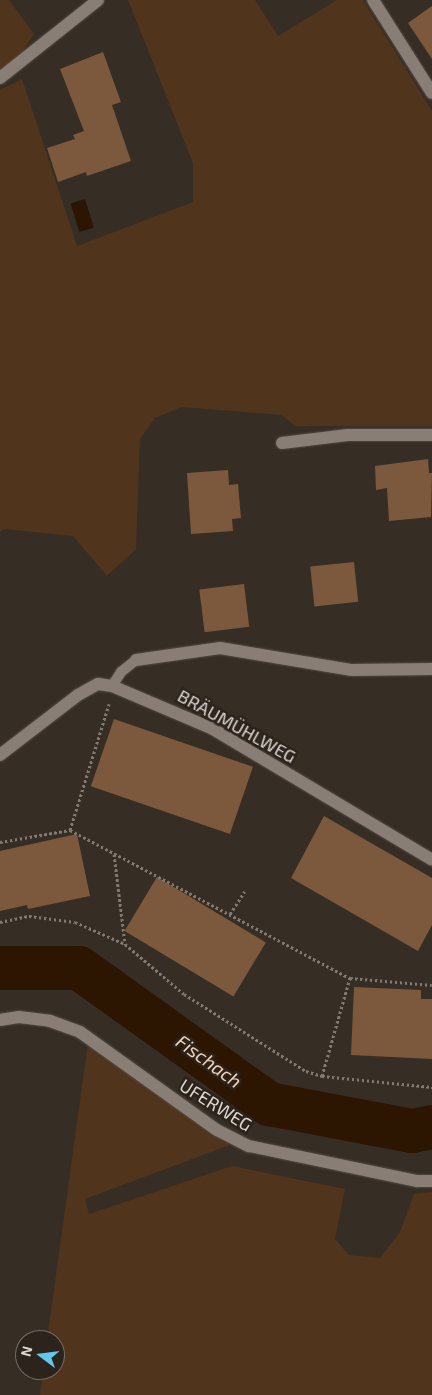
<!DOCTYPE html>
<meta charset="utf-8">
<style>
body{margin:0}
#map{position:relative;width:432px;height:1395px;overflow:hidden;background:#362d25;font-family:"Exo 2",sans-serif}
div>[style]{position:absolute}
.green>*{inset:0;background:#50341b}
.water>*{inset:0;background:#2c1501;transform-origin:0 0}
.river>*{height:44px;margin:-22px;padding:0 22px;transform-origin:22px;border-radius:22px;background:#2c1501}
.building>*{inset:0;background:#7c593c;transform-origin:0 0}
.path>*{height:3px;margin-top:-1.5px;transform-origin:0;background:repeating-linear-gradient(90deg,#817973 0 2.5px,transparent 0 5px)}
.roads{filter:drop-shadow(0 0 1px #534b45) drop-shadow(0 0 1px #534b45)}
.lane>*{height:10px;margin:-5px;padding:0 5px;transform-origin:5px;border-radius:5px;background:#897e76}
.street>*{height:12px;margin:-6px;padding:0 6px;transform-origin:6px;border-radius:6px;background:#897e76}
span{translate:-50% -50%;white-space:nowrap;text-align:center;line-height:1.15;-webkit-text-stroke:5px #2c231c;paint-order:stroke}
.street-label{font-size:18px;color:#ddd7d2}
.water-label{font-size:19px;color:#f6d2b6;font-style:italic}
.north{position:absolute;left:15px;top:1330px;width:50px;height:50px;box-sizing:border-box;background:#2c231c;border:1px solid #736b65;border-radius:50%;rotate:285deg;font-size:14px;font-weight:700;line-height:20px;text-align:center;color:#ddd7d2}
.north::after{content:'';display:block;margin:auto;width:18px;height:22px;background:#64c5ee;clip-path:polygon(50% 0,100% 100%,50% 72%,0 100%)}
</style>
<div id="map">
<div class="green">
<div style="clip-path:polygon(0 0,9px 0,34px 34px,14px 65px,0 74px)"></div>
<div style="clip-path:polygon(128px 0,255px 0,278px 36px,337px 0,363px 0,432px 111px,432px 426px,295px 426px,282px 415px,182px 407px,155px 418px,140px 439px,136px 549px,107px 576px,73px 536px,3px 529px,0 532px,0 90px,22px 79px,77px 246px,193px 202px,193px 163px)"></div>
<div style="clip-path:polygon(88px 1043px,230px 1145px,85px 1199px,89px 1214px,232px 1166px,345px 1189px,335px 1239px,349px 1255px,380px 1258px,400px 1232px,414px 1194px,432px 1192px,432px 1395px,40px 1395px,43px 1370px,55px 1370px,55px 1340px,47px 1340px)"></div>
</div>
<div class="water">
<div style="left:85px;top:199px;width:30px;height:15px;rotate:73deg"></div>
</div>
<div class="river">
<div style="left:0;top:968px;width:79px"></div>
<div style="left:79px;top:968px;width:234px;rotate:35.6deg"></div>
<div style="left:269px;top:1104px;width:146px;rotate:10.7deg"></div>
<div style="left:412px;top:1131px;width:20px;rotate:-11deg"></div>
</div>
<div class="building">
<div style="clip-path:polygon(432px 6px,432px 59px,408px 23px)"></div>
<div style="clip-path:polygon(103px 52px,121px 102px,112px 105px,131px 161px,87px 176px,86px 172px,58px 182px,47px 148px,75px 139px,73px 135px,84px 131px,60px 69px)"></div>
<div style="clip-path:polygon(428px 459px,429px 473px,432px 473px,431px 517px,389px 521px,387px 488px,376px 490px,375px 466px)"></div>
<div style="clip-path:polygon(228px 470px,229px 485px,238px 484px,241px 518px,232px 519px,233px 531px,191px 534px,187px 473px)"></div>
<div style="left:354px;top:562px;width:40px;height:44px;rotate:84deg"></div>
<div style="left:244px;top:584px;width:43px;height:45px;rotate:83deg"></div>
<div style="left:114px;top:719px;width:147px;height:71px;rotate:19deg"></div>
<div style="clip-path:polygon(324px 816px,432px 878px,432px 925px,418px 951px,291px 878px)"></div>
<div style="clip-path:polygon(77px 834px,90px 896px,28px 909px,27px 905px,0 911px,0 851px)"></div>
<div style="left:157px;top:877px;width:127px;height:63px;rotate:31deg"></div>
<div style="clip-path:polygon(354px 987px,421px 990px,421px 999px,432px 999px,432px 1059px,351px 1055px)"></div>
</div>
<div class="path">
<div style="left:70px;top:830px;width:132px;rotate:-72.8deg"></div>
<div style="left:0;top:842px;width:71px;rotate:-9.7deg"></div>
<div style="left:70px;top:830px;width:317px;rotate:27.9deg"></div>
<div style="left:350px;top:978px;width:82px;rotate:4.9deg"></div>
<div style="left:114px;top:854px;width:91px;rotate:83deg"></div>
<div style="left:230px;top:914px;width:27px;rotate:-57deg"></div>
<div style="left:0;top:922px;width:30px;rotate:-12deg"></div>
<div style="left:29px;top:916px;width:46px;rotate:7.4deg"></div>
<div style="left:75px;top:922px;width:55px;rotate:23.7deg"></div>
<div style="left:125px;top:944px;width:77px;rotate:40.3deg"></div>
<div style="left:184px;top:994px;width:144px;rotate:32.3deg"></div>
<div style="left:306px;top:1071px;width:17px;rotate:17deg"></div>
<div style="left:322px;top:1076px;width:111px;rotate:5.7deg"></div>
<div style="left:322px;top:1076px;width:102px;rotate:-74.1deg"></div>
</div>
<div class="roads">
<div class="lane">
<div style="left:112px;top:686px;width:17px;rotate:-57deg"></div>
<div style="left:121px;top:672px;width:19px;rotate:-39deg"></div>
</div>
<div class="street">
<div style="left:373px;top:0;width:110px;rotate:57.6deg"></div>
<div style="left:0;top:78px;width:125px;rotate:-38.5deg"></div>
<div style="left:282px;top:443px;width:66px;rotate:-6.9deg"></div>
<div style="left:348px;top:435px;width:84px"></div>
<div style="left:136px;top:660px;width:85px;rotate:-8.1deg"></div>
<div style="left:220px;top:648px;width:134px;rotate:9.5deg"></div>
<div style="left:352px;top:670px;width:80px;rotate:-0.7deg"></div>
<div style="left:0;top:755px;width:98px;rotate:-37.6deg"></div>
<div style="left:78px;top:695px;width:23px;rotate:-29deg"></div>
<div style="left:98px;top:684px;width:14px;rotate:8deg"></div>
<div style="left:112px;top:686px;width:108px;rotate:23deg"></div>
<div style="left:211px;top:728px;width:257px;rotate:30.8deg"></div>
<div style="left:0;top:1020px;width:19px;rotate:-9deg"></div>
<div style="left:19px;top:1017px;width:31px;rotate:7deg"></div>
<div style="left:50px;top:1021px;width:32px;rotate:20deg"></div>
<div style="left:80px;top:1032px;width:168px;rotate:35.6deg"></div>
<div style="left:217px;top:1130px;width:36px;rotate:27deg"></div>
<div style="left:249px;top:1146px;width:172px;rotate:11.8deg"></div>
<div style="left:417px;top:1181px;width:15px"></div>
</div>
</div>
<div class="street-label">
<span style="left:237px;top:726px;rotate:29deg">BRÄUMÜHLWEG</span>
<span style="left:216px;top:1105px;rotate:32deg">UFERWEG</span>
</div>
<div class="water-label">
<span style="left:209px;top:1061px;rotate:36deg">Fischach</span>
</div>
<div class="north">N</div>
</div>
